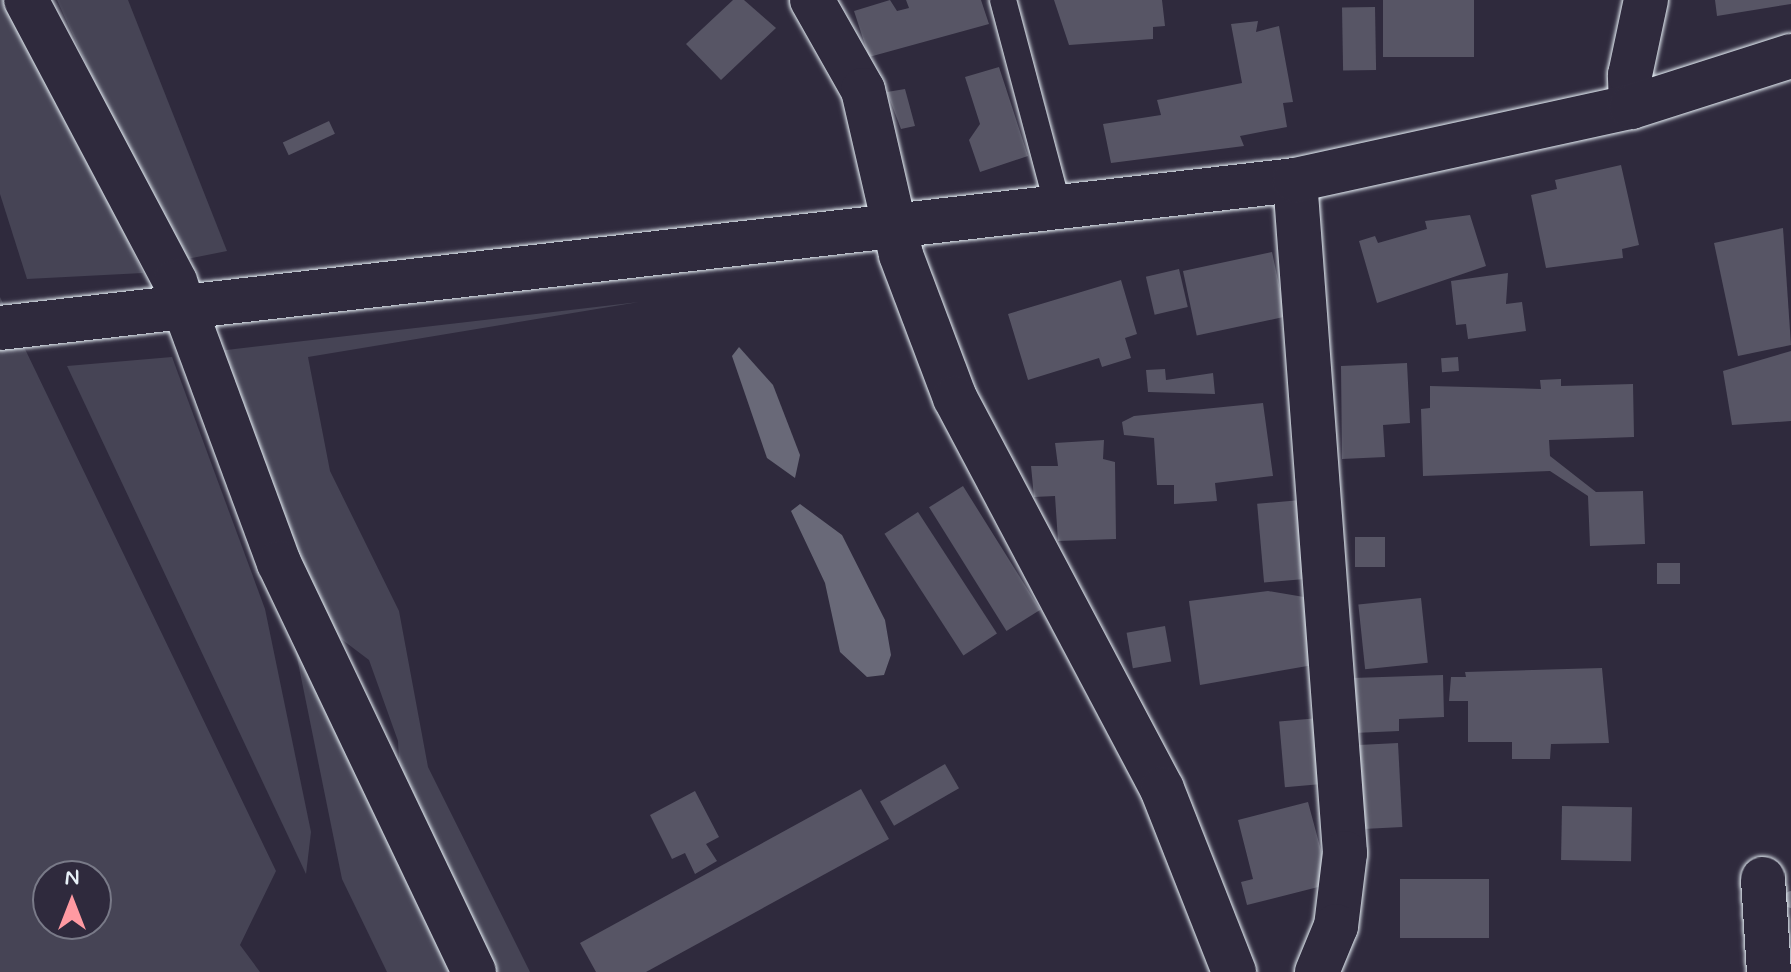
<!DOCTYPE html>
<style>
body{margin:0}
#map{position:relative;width:1791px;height:972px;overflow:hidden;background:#2f2a3d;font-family:Mynerve,sans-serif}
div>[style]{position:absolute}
.green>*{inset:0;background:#464455}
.water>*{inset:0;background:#696978}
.stream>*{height:12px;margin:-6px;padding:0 6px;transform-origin:6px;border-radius:6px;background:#696978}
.building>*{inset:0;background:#575565;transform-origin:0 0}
.roads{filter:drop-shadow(0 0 2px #e8f1f8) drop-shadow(0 0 2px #e8f1f8)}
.lane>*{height:26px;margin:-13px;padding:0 13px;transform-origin:13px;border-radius:13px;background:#2f2a3d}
.street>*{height:44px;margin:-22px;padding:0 22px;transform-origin:22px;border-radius:22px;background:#2f2a3d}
.secondary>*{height:44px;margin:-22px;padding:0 22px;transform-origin:22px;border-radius:22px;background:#2f2a3d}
span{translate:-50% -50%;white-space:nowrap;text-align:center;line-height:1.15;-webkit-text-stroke:7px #2f2a3d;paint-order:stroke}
.north{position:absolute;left:32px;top:860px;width:80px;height:80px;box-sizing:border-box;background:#2f2a3d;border:2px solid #797a88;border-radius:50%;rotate:0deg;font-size:22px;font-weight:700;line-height:32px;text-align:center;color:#e8f1f8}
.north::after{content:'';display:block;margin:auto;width:28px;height:36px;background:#ff9aa2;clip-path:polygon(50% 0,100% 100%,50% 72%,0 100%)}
</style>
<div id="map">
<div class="green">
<div style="clip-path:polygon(0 0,15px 0,143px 273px,27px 279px,0 194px)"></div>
<div style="clip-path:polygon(57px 0,128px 0,227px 251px,187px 259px,126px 151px)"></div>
<div style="clip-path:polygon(evenodd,0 297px,276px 871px,240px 945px,260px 972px,0 972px,0 297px,48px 876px,96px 876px,96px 924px,48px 924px,48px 876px)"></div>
<div style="clip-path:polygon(639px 302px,308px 357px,330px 471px,399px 611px,428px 767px,530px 972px,496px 972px,400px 780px,398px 741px,369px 660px,324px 626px,218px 351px)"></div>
<div style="clip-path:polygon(172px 357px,265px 609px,311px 832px,306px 874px,67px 366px)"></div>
<div style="clip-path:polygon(290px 623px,462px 972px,387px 972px,342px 879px)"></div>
</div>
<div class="water">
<div style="clip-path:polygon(739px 347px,773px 385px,800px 455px,795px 478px,767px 458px,732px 356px)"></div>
<div style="clip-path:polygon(800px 504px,842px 535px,885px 620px,891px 655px,884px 675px,867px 677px,840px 652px,825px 583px,791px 511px)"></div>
</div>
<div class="stream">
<div style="left:1791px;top:897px;width:5px;rotate:90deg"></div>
</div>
<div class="building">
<div style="clip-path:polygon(733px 0,744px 0,776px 28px,721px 80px,686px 44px)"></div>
<div style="clip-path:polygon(890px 0,897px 11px,909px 8px,906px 0,981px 0,989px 24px,869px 57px,854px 11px)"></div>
<div style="clip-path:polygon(1054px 0,1162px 0,1165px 26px,1153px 27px,1153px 39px,1069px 45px)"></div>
<div style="left:1383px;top:0;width:91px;height:57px"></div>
<div style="clip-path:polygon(1715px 0,1791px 0,1791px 4px,1717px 16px)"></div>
<div style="left:1375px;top:7px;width:63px;height:33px;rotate:89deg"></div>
<div style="clip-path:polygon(1258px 21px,1256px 32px,1279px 26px,1293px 102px,1283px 103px,1287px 127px,1240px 136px,1244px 146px,1111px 163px,1103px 124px,1161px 115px,1157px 100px,1242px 83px,1231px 24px)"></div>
<div style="clip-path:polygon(999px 67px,1028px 156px,980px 172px,969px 140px,980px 124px,965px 77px)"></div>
<div style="clip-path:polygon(905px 89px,915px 126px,901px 129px,887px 92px)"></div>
<div style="left:329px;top:121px;width:14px;height:51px;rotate:65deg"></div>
<div style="clip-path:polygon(1621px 165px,1639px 245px,1622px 249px,1623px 258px,1546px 268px,1531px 195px,1557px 189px,1555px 180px)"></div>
<div style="clip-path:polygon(1470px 215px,1486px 266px,1377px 303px,1359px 241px,1375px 236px,1378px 243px,1427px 229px,1425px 221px)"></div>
<div style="clip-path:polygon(1783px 228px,1791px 345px,1738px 356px,1714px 243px)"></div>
<div style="left:1272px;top:252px;width:66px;height:91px;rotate:78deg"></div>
<div style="left:1179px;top:269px;width:39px;height:34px;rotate:77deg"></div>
<div style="clip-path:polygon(1508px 273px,1506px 304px,1522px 302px,1526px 331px,1468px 339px,1466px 324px,1456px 325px,1451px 281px)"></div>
<div style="clip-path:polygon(1121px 280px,1137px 334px,1125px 338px,1131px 358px,1102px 367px,1099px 358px,1028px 380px,1008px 314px)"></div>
<div style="clip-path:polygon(1791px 351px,1791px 421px,1732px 425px,1723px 371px)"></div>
<div style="left:1458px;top:357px;width:14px;height:17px;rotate:86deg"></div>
<div style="clip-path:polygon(1407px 363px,1410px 423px,1383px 425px,1385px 457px,1342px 459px,1341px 366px)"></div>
<div style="clip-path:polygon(1165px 369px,1166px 380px,1213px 373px,1215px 394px,1148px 392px,1146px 370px)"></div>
<div style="clip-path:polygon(1561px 379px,1561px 386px,1633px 384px,1634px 437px,1549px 440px,1550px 456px,1596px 492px,1643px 491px,1645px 544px,1590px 546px,1588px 496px,1550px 471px,1423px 476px,1421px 409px,1430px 408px,1430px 386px,1541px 389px,1540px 380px)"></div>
<div style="clip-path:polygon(1263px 403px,1273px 476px,1215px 483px,1217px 501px,1174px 504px,1174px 485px,1157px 485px,1154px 438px,1124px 435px,1122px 422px,1134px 416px)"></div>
<div style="clip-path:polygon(1104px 440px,1103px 459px,1115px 462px,1116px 539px,1058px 541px,1055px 496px,1034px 497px,1031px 466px,1058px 466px,1055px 443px)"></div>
<div style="left:963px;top:486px;width:146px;height:40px;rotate:58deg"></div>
<div style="left:1301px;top:500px;width:79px;height:44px;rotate:85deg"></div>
<div style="left:918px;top:512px;width:145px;height:40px;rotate:57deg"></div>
<div style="left:1355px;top:537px;width:30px;height:30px"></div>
<div style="left:1657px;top:563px;width:23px;height:21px"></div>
<div style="clip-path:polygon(1268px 591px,1304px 597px,1313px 665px,1200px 685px,1189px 601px)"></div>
<div style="left:1421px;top:598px;width:65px;height:63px;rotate:84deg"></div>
<div style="left:1165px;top:626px;width:36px;height:39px;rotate:80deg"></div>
<div style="clip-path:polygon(1602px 668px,1609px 743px,1551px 744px,1550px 759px,1512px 759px,1512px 742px,1468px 742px,1468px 701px,1449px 701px,1451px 677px,1466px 677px,1465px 672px)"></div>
<div style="clip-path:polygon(1443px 675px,1444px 717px,1399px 719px,1399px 731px,1354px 733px,1352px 678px)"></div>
<div style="left:1319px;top:718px;width:66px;height:40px;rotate:85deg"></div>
<div style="left:1398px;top:743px;width:84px;height:44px;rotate:87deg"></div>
<div style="left:945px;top:764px;width:28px;height:75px;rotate:60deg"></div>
<div style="clip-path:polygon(861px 789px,889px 839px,646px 972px,596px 972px,580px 943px)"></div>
<div style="clip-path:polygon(695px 791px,719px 837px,706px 844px,717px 861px,695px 874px,685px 853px,672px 859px,650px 815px)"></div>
<div style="clip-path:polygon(1308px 802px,1330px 884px,1247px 905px,1241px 882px,1253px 879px,1238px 820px)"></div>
<div style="left:1562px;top:806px;width:70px;height:54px;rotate:1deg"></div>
<div style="left:1400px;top:879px;width:89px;height:59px"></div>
</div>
<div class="roads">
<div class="lane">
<div style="left:1003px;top:0;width:217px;rotate:75.1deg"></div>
</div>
<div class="street">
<div style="left:26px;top:0;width:319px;rotate:62.1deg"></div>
<div style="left:175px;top:282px;width:300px;rotate:69.7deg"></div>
<div style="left:279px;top:563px;width:453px;rotate:64.5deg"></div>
<div style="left:812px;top:0;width:103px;rotate:60.5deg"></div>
<div style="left:863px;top:90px;width:169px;rotate:77deg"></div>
<div style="left:901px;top:255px;width:153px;rotate:69.3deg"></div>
<div style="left:955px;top:398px;width:442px;rotate:62.1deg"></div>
<div style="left:1162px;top:789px;width:197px;rotate:68.5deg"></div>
<div style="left:1631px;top:107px;width:32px;rotate:-92deg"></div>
<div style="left:1630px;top:75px;width:77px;rotate:-78deg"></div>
<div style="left:1295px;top:180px;width:675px;rotate:85.75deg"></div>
<div style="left:1345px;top:853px;width:74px;rotate:97deg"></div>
<div style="left:1336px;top:926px;width:50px;rotate:112.4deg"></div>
<div style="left:1763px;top:879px;width:93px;rotate:86.3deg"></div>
</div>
<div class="secondary">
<div style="left:0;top:328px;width:1303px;rotate:-6.52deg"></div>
<div style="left:1295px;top:180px;width:344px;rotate:-12.3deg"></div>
<div style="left:1631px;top:107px;width:168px;rotate:-17.7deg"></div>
</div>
</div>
<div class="north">N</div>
</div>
